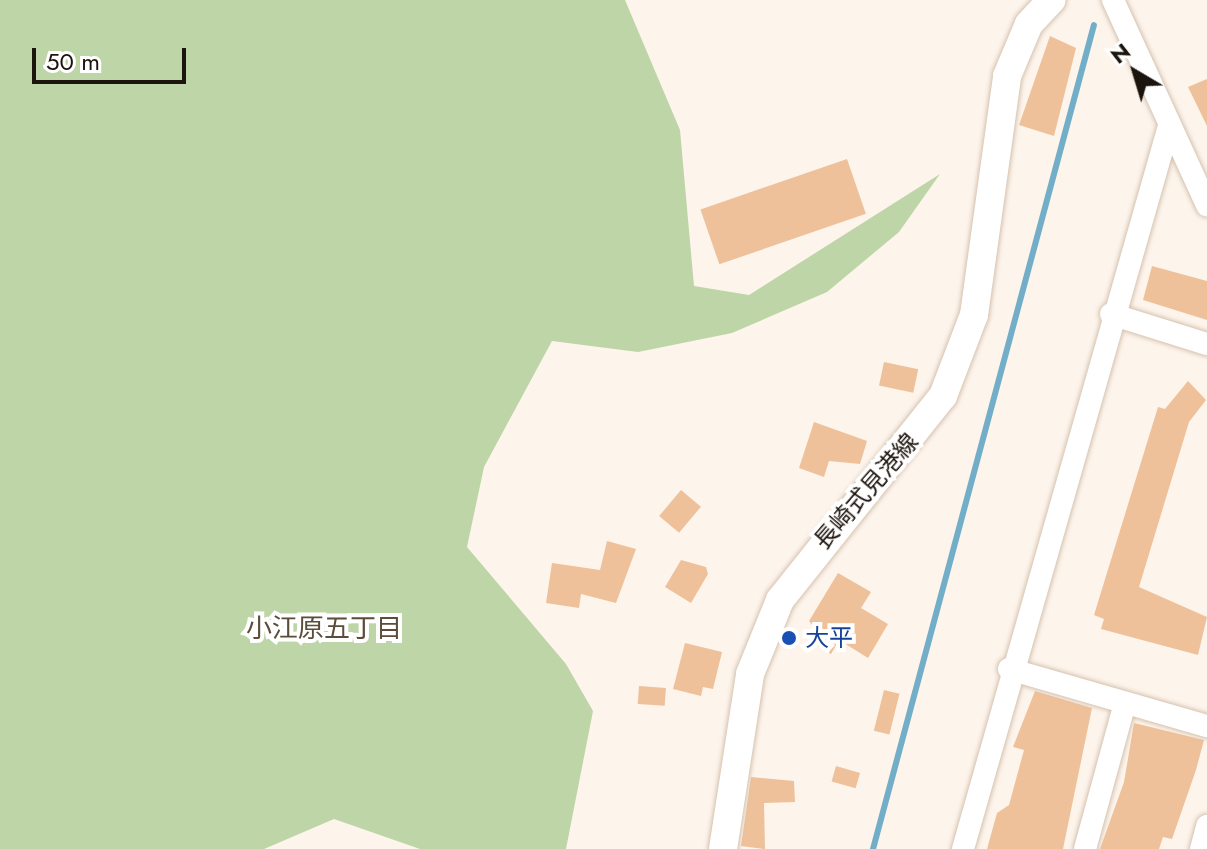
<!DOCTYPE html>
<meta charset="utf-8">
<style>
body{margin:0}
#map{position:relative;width:1207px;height:849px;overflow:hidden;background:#fdf4ec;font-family:Jost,"Noto Sans JP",sans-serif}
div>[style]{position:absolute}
.green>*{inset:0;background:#bed5a7}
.stream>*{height:6px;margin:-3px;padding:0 3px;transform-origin:3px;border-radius:3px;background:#73aec9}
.building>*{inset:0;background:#eec19a;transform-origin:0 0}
.roads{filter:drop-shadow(0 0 2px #d5c2ae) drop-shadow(0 0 2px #d5c2ae)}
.minor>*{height:22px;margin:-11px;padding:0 11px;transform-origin:11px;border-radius:11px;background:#fff}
.major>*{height:28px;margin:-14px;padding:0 14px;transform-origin:14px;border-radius:14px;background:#fff}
.dots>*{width:22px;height:22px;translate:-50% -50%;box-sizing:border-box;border:4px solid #fff;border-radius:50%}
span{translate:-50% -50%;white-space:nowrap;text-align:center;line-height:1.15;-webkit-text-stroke:8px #fff;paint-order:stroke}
.street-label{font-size:24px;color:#1c150e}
.transit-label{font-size:24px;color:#164399}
.left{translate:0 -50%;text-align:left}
.neighbourhood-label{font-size:26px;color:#5c4c3a}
.north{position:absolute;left:1095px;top:32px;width:80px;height:80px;-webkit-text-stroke:6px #fff;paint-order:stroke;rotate:322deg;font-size:22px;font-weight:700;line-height:32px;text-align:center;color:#1c150e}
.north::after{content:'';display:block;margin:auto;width:28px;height:36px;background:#1c150e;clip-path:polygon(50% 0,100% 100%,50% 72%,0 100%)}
.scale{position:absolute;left:32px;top:48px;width:154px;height:36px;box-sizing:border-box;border:4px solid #1c150e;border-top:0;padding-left:10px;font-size:24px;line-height:28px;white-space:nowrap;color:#1c150e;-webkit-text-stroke:6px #fff;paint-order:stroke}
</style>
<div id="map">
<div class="green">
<div style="clip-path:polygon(0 0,625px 0,680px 130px,694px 286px,749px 295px,940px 174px,899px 232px,827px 292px,732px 333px,638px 352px,552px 341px,484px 467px,467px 547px,566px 664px,593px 711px,566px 849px,420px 849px,334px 819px,264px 849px,0 849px)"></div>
</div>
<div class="stream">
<div style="left:873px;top:849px;width:853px;rotate:-74.99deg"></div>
</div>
<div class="building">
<div style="clip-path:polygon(1050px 36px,1076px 48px,1054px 136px,1019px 125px)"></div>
<div style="clip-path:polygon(1207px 79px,1207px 126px,1188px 87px)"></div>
<div style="left:847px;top:159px;width:58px;height:155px;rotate:71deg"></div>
<div style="clip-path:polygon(1152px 266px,1207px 281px,1207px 320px,1143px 300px)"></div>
<div style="left:884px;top:362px;width:35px;height:24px;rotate:12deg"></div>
<div style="clip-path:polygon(1188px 381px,1206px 400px,1189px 422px,1139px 587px,1207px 617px,1198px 655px,1101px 629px,1104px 619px,1094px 615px,1158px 407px,1165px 409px)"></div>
<div style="clip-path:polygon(814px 422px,867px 441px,860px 464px,829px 461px,824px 477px,799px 468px)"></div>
<div style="left:681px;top:490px;width:26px;height:34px;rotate:40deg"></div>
<div style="clip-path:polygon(607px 541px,636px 549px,616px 603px,581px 594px,579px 608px,546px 603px,552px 563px,600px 570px)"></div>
<div style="clip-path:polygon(681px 560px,706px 567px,708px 574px,691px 603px,665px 587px)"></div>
<div style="clip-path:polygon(838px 573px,871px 592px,861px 608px,888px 624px,868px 658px,839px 640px,831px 654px,814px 644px,820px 634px,809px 621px)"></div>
<div style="clip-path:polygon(685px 643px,722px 652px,713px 689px,703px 687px,701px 696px,673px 689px)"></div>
<div style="left:639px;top:686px;width:27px;height:18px;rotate:4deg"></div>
<div style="left:884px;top:690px;width:16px;height:42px;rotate:14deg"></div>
<div style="clip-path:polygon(1035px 691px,1092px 708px,1063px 849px,987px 849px,997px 813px,1009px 805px,1024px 750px,1013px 747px)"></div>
<div style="clip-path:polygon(1134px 723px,1204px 740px,1196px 770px,1172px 839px,1163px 837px,1159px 849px,1100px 849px,1124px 782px)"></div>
<div style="left:836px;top:766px;width:25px;height:16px;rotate:16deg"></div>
<div style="clip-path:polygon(751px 777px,794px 781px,795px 802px,764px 803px,765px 849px,741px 846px)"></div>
</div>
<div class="roads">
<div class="minor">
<div style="left:1113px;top:0;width:226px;rotate:65.4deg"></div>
<div style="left:1111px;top:314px;width:101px;rotate:17.4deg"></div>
<div style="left:1009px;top:669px;width:206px;rotate:16.1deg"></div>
<div style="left:963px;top:849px;width:752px;rotate:-74.1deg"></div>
<div style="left:1085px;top:849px;width:151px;rotate:-74.7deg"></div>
<div style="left:1201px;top:849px;width:24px;rotate:-75deg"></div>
</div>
<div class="major">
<div style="left:723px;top:849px;width:177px;rotate:-81.2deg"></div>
<div style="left:750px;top:674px;width:80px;rotate:-67.9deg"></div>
<div style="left:780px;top:600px;width:261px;rotate:-51.4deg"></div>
<div style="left:943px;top:396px;width:87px;rotate:-69.1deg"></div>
<div style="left:974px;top:315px;width:241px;rotate:-82.1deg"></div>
<div style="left:1007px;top:76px;width:56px;rotate:-67.1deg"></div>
<div style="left:1029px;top:24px;width:33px;rotate:-47deg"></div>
</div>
</div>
<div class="dots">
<div style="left:789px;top:638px;background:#1a4fb4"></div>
</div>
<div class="street-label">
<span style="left:866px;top:491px;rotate:-49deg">長崎式見港線</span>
</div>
<div class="transit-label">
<span class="left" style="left:805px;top:638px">大平</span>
</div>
<div class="neighbourhood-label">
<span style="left:324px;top:629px">小江原五丁目</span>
</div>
<div class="north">N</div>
<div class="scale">50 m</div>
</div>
